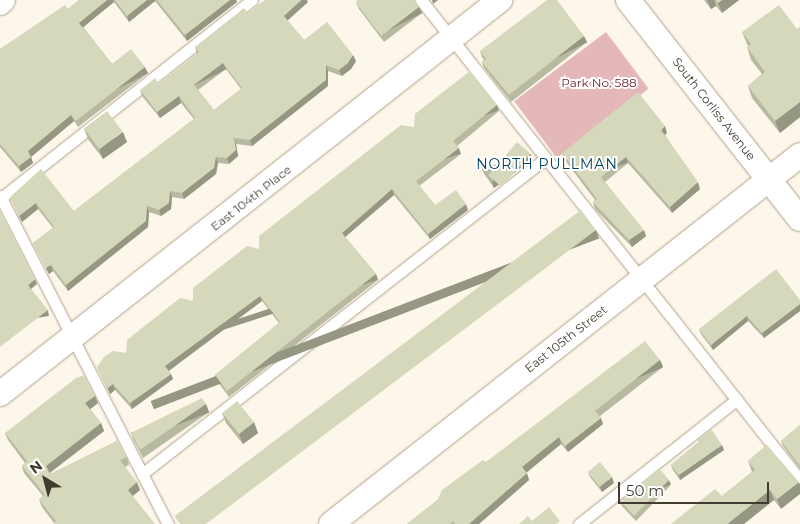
<!DOCTYPE html>
<style>
body{margin:0}
#map{position:relative;width:800px;height:524px;overflow:hidden;background:#fcf6eb;font-family:Montserrat,sans-serif}
div>[style]{position:absolute}
.green>*{inset:0;background:#e4b8b8;transform-origin:0 0}
.roads{filter:drop-shadow(0 0 1px #b2a289) drop-shadow(0 0 1px #b2a289)}
.lane>*{height:11px;margin:-5.5px;padding:0 5.5px;transform-origin:5.5px;border-radius:5.5px;background:#fff}
.street>*{height:24px;margin:-12px;padding:0 12px;transform-origin:12px;border-radius:12px;background:#fff}
.wall>*{inset:0;background:#b7baa0}
.shaded-wall>*{inset:0;background:#959782;transform-origin:0 0}
.building>*{inset:0;background:#d5d8ba;transform-origin:0 0}
span{translate:-50% -50%;white-space:nowrap;text-align:center;line-height:1.15;-webkit-text-stroke:4px #fff;paint-order:stroke}
.park-label{font-size:12px;color:#74262f}
.street-label{font-size:12px;color:#423b30}
.neighbourhood-label{font-size:14px;color:#004262;letter-spacing:1px}
.north{position:absolute;left:20px;top:454px;width:50px;height:50px;-webkit-text-stroke:4px #fff;paint-order:stroke;rotate:323deg;font-size:14px;font-weight:700;line-height:20px;text-align:center;color:#423b30}
.north::after{content:'';display:block;margin:auto;width:18px;height:22px;background:#423b30;clip-path:polygon(50% 0,100% 100%,50% 72%,0 100%)}
.scale{position:absolute;left:618px;top:482px;width:151px;height:22px;box-sizing:border-box;border:2px solid #423b30;border-top:0;padding-left:6px;font-size:15px;line-height:18px;white-space:nowrap;color:#423b30;-webkit-text-stroke:4px #fff;paint-order:stroke}
</style>
<div id="map">
<div class="green">
<div style="left:606px;top:32px;width:71px;height:115px;rotate:53deg"></div>
</div>
<div class="roads">
<div class="lane">
<div style="left:421px;top:0;width:612px;rotate:51.71deg"></div>
<div style="left:0;top:196px;width:369px;rotate:62.9deg"></div>
<div style="left:1px;top:198px;width:320px;rotate:-38.3deg"></div>
<div style="left:142px;top:474px;width:513px;rotate:-38.03deg"></div>
<div style="left:579px;top:524px;width:201px;rotate:-38.3deg"></div>
</div>
<div class="street">
<div style="left:628px;top:0;width:278px;rotate:51.9deg"></div>
<div style="left:0;top:3px;width:4px;rotate:-45deg"></div>
<div style="left:0;top:394px;width:637px;rotate:-38.24deg"></div>
<div style="left:331px;top:524px;width:597px;rotate:-38.19deg"></div>
</div>
</div>
<div class="wall">
<div style="clip-path:polygon(79px 0,236px 0,237px 2px,187px 41px,155px 1px,129px 22px,114px 2px,83px 27px,112px 64px,148px 73px,78px 127px,74px 121px,31px 157px,33px 163px,21px 172px,0 147px,0 49px,68px 9px)"></div>
<div style="clip-path:polygon(704px 0,739px 0,722px 13px,716px 6px,711px 9px)"></div>
<div style="clip-path:polygon(evenodd,308px 2px,287px 20px,304px 40px,356px 61px,351px 69px,342px 76px,328px 71px,328px 86px,252px 146px,236px 144px,238px 156px,229px 164px,218px 163px,216px 174px,184px 199px,172px 197px,171px 209px,161px 216px,149px 212px,148px 227px,68px 291px,53px 271px,49px 274px,36px 249px,33px 243px,53px 228px,38px 209px,22px 222px,10px 197px,74px 211px,194px 119px,181px 103px,160px 118px,142px 96px,140px 90px,159px 84px,197px 54px,195px 47px,248px 13px,308px 2px,226px 69px,241px 89px,214px 110px,198px 90px,226px 69px)"></div>
<div style="clip-path:polygon(356px 3px,419px 7px,422px 13px,384px 42px,359px 9px)"></div>
<div style="clip-path:polygon(800px 27px,800px 117px,780px 133px,752px 98px,748px 86px,762px 74px,751px 60px,747px 47px,748px 46px,742px 32px,797px 29px)"></div>
<div style="clip-path:polygon(587px 42px,511px 102px,484px 68px,482px 62px,484px 60px,482px 57px,480px 51px)"></div>
<div style="clip-path:polygon(499px 111px,457px 146px,461px 154px,419px 186px,435px 205px,468px 210px,430px 239px,394px 195px,345px 237px,376px 274px,378px 280px,229px 397px,217px 381px,215px 375px,279px 323px,262px 301px,169px 371px,171px 374px,173px 379px,132px 409px,115px 390px,110px 394px,97px 367px,126px 353px,414px 127px)"></div>
<div style="clip-path:polygon(84px 129px,127px 142px,103px 159px,88px 139px)"></div>
<div style="clip-path:polygon(667px 133px,665px 135px,700px 189px,672px 213px,628px 163px,605px 182px,646px 236px,632px 247px,595px 209px,593px 202px,595px 200px,564px 159px,562px 153px)"></div>
<div style="clip-path:polygon(532px 159px,494px 188px,483px 172px,481px 167px)"></div>
<div style="clip-path:polygon(800px 300px,800px 311px,764px 338px,748px 321px,713px 350px,701px 334px,699px 329px)"></div>
<div style="clip-path:polygon(660px 360px,663px 367px,600px 416px,603px 424px,568px 452px,561px 444px,526px 472px,529px 480px,479px 524px,407px 524px,486px 462px)"></div>
<div style="clip-path:polygon(95px 396px,98px 403px,90px 409px,101px 423px,104px 431px,50px 473px,50px 474px,127px 457px,129px 465px,125px 467px,140px 490px,133px 496px,54px 523px,42px 507px,39px 500px,43px 496px,24px 473px,22px 466px,25px 463px,8px 440px,5px 433px)"></div>
<div style="clip-path:polygon(206px 404px,209px 412px,143px 458px,134px 441px,131px 433px)"></div>
<div style="clip-path:polygon(222px 413px,258px 433px,243px 444px,226px 423px)"></div>
<div style="clip-path:polygon(800px 425px,800px 469px,783px 446px,781px 441px)"></div>
<div style="clip-path:polygon(698px 439px,724px 450px,680px 480px,673px 470px,671px 465px,699px 442px)"></div>
<div style="clip-path:polygon(767px 445px,781px 509px,774px 500px,722px 496px,752px 472px,748px 461px)"></div>
<div style="clip-path:polygon(588px 472px,614px 483px,602px 492px,590px 477px)"></div>
<div style="clip-path:polygon(671px 485px,636px 521px,622px 506px,620px 501px)"></div>
</div>
<div class="shaded-wall">
<div style="clip-path:polygon(107px 0,113px 0,114px 2px,81px 29px,79px 23px)"></div>
<div style="clip-path:polygon(147px 0,155px 0,155px 1px,129px 22px,127px 16px)"></div>
<div style="clip-path:polygon(230px 0,236px 0,237px 2px,187px 41px,185px 35px)"></div>
<div style="clip-path:polygon(301px 0,307px 0,308px 2px,286px 22px,284px 16px)"></div>
<div style="clip-path:polygon(432px 0,438px 0,433px 4px)"></div>
<div style="clip-path:polygon(707px 0,714px 0,716px 6px,711px 9px)"></div>
<div style="clip-path:polygon(722px 0,739px 0,722px 13px,718px 3px)"></div>
<div style="left:419px;top:7px;width:7px;height:48px;rotate:63deg"></div>
<div style="left:584px;top:36px;width:7px;height:95px;rotate:63deg"></div>
<div style="clip-path:polygon(353px 55px,356px 61px,351px 69px,342px 76px,339px 70px)"></div>
<div style="left:223px;top:63px;width:7px;height:36px;rotate:63deg"></div>
<div style="clip-path:polygon(326px 65px,328px 71px,328px 86px,252px 146px,250px 140px)"></div>
<div style="left:145px;top:67px;width:7px;height:88px;rotate:63deg"></div>
<div style="clip-path:polygon(179px 96px,181px 103px,160px 118px,157px 112px)"></div>
<div style="clip-path:polygon(800px 102px,800px 117px,780px 133px,775px 121px)"></div>
<div style="left:497px;top:105px;width:6px;height:57px;rotate:72deg"></div>
<div style="clip-path:polygon(71px 115px,74px 121px,31px 157px,33px 163px,21px 172px,19px 166px,28px 151px)"></div>
<div style="clip-path:polygon(665px 126px,667px 133px,663px 136px,661px 130px)"></div>
<div style="clip-path:polygon(123px 132px,127px 142px,103px 159px,99px 149px)"></div>
<div style="clip-path:polygon(234px 138px,236px 144px,238px 156px,229px 164px,227px 158px)"></div>
<div style="left:459px;top:148px;width:6px;height:54px;rotate:72deg"></div>
<div style="clip-path:polygon(531px 154px,532px 159px,494px 188px,492px 182px)"></div>
<div style="clip-path:polygon(216px 157px,218px 163px,216px 174px,184px 199px,182px 193px)"></div>
<div style="left:626px;top:157px;width:6px;height:32px;rotate:72deg"></div>
<div style="clip-path:polygon(698px 182px,700px 189px,672px 213px,670px 207px)"></div>
<div style="clip-path:polygon(392px 189px,394px 195px,344px 238px,342px 233px)"></div>
<div style="clip-path:polygon(170px 191px,172px 197px,171px 209px,161px 216px,159px 210px)"></div>
<div style="clip-path:polygon(36px 203px,38px 209px,22px 222px,19px 216px)"></div>
<div style="clip-path:polygon(466px 204px,468px 210px,430px 239px,428px 234px)"></div>
<div style="clip-path:polygon(147px 206px,149px 212px,148px 227px,68px 291px,66px 285px)"></div>
<div style="left:596px;top:230px;width:9px;height:477px;rotate:69deg"></div>
<div style="clip-path:polygon(644px 230px,646px 236px,632px 247px,629px 240px)"></div>
<div style="clip-path:polygon(51px 265px,53px 271px,49px 274px,46px 268px)"></div>
<div style="left:376px;top:274px;width:6px;height:189px;rotate:72deg"></div>
<div style="clip-path:polygon(35px 279px,37px 284px,30px 290px,28px 285px)"></div>
<div style="clip-path:polygon(260px 296px,262px 301px,167px 372px,165px 366px)"></div>
<div style="clip-path:polygon(800px 304px,800px 311px,764px 338px,762px 333px)"></div>
<div style="left:48px;top:310px;width:6px;height:61px;rotate:81deg"></div>
<div style="clip-path:polygon(747px 316px,748px 321px,713px 350px,711px 345px)"></div>
<div style="left:660px;top:360px;width:8px;height:83px;rotate:67deg"></div>
<div style="clip-path:polygon(171px 374px,173px 379px,132px 409px,130px 403px)"></div>
<div style="clip-path:polygon(113px 384px,115px 390px,110px 394px,108px 388px)"></div>
<div style="clip-path:polygon(95px 396px,98px 403px,88px 411px,85px 403px)"></div>
<div style="left:206px;top:404px;width:9px;height:80px;rotate:69deg"></div>
<div style="clip-path:polygon(601px 418px,603px 424px,568px 452px,565px 446px)"></div>
<div style="clip-path:polygon(254px 422px,258px 433px,243px 444px,239px 434px)"></div>
<div style="clip-path:polygon(101px 423px,104px 431px,48px 474px,46px 466px)"></div>
<div style="clip-path:polygon(559px 437px,561px 444px,525px 474px,522px 467px)"></div>
<div style="clip-path:polygon(722px 445px,724px 450px,680px 480px,679px 475px)"></div>
<div style="clip-path:polygon(527px 473px,529px 480px,479px 524px,469px 524px)"></div>
<div style="clip-path:polygon(612px 477px,614px 483px,602px 492px,600px 487px)"></div>
<div style="left:669px;top:480px;width:5px;height:50px;rotate:68deg"></div>
<div style="clip-path:polygon(137px 482px,140px 490px,131px 497px,128px 490px)"></div>
<div style="clip-path:polygon(799px 482px,800px 485px,800px 494px,781px 509px,777px 499px)"></div>
<div style="clip-path:polygon(770px 490px,774px 500px,744px 524px,727px 524px)"></div>
</div>
<div class="building">
<div style="clip-path:polygon(79px 0,107px 0,79px 23px,112px 64px,131px 49px,145px 67px,76px 121px,71px 115px,28px 151px,31px 157px,19px 166px,0 144px,0 49px,65px 5px,68px 9px)"></div>
<div style="clip-path:polygon(115px 0,147px 0,127px 16px)"></div>
<div style="clip-path:polygon(157px 0,230px 0,185px 35px)"></div>
<div style="clip-path:polygon(evenodd,265px 0,301px 0,284px 16px,304px 40px,327px 22px,353px 55px,348px 63px,339px 70px,326px 65px,326px 80px,250px 140px,234px 138px,236px 150px,227px 158px,216px 157px,214px 168px,182px 193px,170px 191px,169px 203px,159px 210px,147px 206px,146px 221px,66px 285px,51px 265px,46px 268px,33px 243px,54px 227px,36px 203px,19px 216px,10px 197px,41px 169px,74px 211px,96px 194px,195px 118px,179px 96px,157px 112px,140px 90px,155px 78px,159px 84px,199px 52px,195px 47px,244px 8px,248px 13px,265px 0,223px 63px,242px 88px,214px 110px,194px 85px,223px 63px)"></div>
<div style="clip-path:polygon(357px 0,415px 0,419px 7px,381px 36px,356px 3px)"></div>
<div style="clip-path:polygon(547px 0,557px 0,584px 36px,509px 95px,482px 62px,486px 59px,480px 51px)"></div>
<div style="clip-path:polygon(716px 0,722px 0,718px 3px)"></div>
<div style="clip-path:polygon(779px 5px,797px 29px,800px 27px,800px 102px,775px 121px,748px 86px,765px 72px,747px 47px,751px 44px,742px 32px)"></div>
<div style="clip-path:polygon(470px 71px,497px 105px,453px 141px,459px 148px,416px 181px,435px 205px,456px 190px,466px 204px,428px 234px,392px 189px,342px 233px,376px 274px,227px 391px,215px 375px,280px 322px,260px 296px,165px 366px,171px 374px,130px 403px,113px 384px,108px 388px,97px 367px,104px 357px,113px 351px,126px 353px,127px 340px,180px 298px,193px 301px,193px 288px,247px 246px,259px 249px,259px 236px,401px 125px,414px 127px,415px 114px)"></div>
<div style="clip-path:polygon(638px 92px,665px 126px,661px 130px,698px 182px,670px 207px,626px 157px,601px 177px,644px 230px,629px 240px,593px 202px,597px 199px,562px 153px)"></div>
<div style="left:107px;top:111px;width:26px;height:29px;rotate:53deg"></div>
<div style="left:517px;top:142px;width:18px;height:44px;rotate:41deg"></div>
<div style="left:581px;top:210px;width:25px;height:509px;rotate:53deg"></div>
<div style="clip-path:polygon(0 211px,35px 279px,28px 285px,48px 310px,0 347px)"></div>
<div style="clip-path:polygon(776px 269px,800px 300px,800px 304px,762px 333px,747px 316px,711px 345px,699px 329px)"></div>
<div style="clip-path:polygon(645px 341px,660px 360px,595px 411px,601px 418px,565px 446px,559px 437px,522px 467px,527px 473px,469px 524px,455px 524px,453px 521px,450px 524px,407px 524px,437px 501px,442px 490px,483px 460px,486px 462px)"></div>
<div style="clip-path:polygon(84px 375px,95px 396px,85px 403px,101px 423px,46px 466px,50px 474px,118px 440px,127px 457px,120px 460px,137px 482px,128px 490px,155px 524px,53px 524px,56px 521px,39px 500px,45px 495px,22px 466px,27px 461px,5px 433px,76px 378px)"></div>
<div style="clip-path:polygon(202px 398px,206px 404px,140px 450px,131px 433px)"></div>
<div style="left:237px;top:401px;width:27px;height:19px;rotate:51deg"></div>
<div style="clip-path:polygon(800px 425px,800px 466px,781px 441px)"></div>
<div style="clip-path:polygon(711px 429px,722px 445px,679px 475px,671px 465px,700px 442px,698px 439px)"></div>
<div style="clip-path:polygon(767px 445px,799px 482px,777px 499px,770px 490px,727px 524px,671px 524px,715px 489px,722px 496px,755px 470px,748px 461px)"></div>
<div style="left:600px;top:462px;width:19px;height:16px;rotate:51deg"></div>
<div style="clip-path:polygon(659px 468px,669px 480px,634px 516px,620px 501px)"></div>
<div style="clip-path:polygon(549px 507px,560px 521px,556px 524px,519px 524px,528px 516px,532px 521px)"></div>
</div>
<div class="park-label">
<span style="left:599px;top:83px">Park No. 588</span>
</div>
<div class="street-label">
<span style="left:714px;top:109px;rotate:52deg">South Corliss Avenue</span>
<span style="left:251px;top:198px;rotate:-38deg">East 104th Place</span>
<span style="left:566px;top:339px;rotate:-38deg">East 105th Street</span>
</div>
<div class="neighbourhood-label">
<span style="left:547px;top:164px">NORTH PULLMAN</span>
</div>
<div class="north">N</div>
<div class="scale">50 m</div>
</div>
